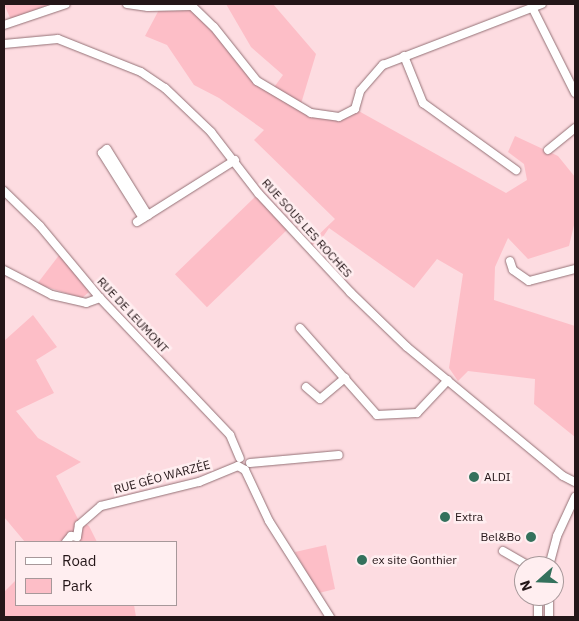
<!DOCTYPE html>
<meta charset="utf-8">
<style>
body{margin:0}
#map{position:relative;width:579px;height:621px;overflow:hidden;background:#fddce1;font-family:"IBM Plex Sans",sans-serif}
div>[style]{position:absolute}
.green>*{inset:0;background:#fdbec7;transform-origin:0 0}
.roads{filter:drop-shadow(0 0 1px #947176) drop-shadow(0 0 1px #947176)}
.minor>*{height:8px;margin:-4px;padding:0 4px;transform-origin:4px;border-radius:4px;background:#fff}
.dots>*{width:14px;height:14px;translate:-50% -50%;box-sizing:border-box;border:2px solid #ffeef0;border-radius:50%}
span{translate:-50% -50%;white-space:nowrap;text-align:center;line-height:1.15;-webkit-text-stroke:5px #ffeef0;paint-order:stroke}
.street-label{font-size:12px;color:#241618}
.poi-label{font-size:12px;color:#241618}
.left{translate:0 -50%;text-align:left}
.right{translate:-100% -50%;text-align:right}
.frame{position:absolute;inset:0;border:5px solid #241618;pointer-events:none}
.legend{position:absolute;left:15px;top:541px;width:162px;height:65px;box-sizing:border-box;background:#ffeef0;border:1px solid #a7989a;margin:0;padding:6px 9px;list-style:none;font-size:15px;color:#241618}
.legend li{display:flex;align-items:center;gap:10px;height:25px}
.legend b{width:25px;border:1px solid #a7989a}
.north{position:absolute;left:514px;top:556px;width:50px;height:50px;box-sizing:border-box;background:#ffeef0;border:1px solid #a7989a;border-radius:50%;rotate:250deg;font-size:14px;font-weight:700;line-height:20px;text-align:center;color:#241618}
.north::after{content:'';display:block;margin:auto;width:18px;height:22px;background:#34715c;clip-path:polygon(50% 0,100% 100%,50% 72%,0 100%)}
</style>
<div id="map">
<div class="green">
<div style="clip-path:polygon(4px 4px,50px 4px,11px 20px)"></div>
<div style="clip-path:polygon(226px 4px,273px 4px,316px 54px,300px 107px,339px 117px,355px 109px,506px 193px,527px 180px,524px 164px,508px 152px,515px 136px,558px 156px,575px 177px,575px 221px,569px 246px,528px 259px,508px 238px,495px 267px,494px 300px,575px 326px,575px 437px,534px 404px,535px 379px,468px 371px,458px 381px,449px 368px,463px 274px,437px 259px,414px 288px,329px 228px,314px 250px,308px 245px,335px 219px,254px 140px,264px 130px,219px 98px,194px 85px,167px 45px,145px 36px,161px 6px,192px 6px,257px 81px,272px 90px,283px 75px,251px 47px)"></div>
<div style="left:257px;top:195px;width:46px;height:114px;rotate:46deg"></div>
<div style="clip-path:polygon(60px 254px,89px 292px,82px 298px,37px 284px)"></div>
<div style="clip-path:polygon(33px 315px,57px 347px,36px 360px,54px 393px,16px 411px,38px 438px,81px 462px,56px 476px,78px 519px,89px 526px,97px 542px,25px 542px,4px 517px,4px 341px)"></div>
<div style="clip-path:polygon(326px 545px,335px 589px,319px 593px,295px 552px)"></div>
<div style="clip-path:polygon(16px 580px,16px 605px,134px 605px,136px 617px,4px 617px,4px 592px)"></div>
</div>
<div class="roads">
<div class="minor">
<div style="left:127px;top:4px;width:21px;rotate:8deg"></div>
<div style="left:148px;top:7px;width:44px;rotate:-1.3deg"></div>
<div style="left:192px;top:6px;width:30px;rotate:44deg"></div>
<div style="left:214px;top:27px;width:69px;rotate:51.5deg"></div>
<div style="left:257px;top:81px;width:63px;rotate:30.7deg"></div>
<div style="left:311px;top:113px;width:28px;rotate:8deg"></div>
<div style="left:339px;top:117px;width:18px;rotate:-27deg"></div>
<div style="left:355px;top:109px;width:19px;rotate:-74deg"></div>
<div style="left:360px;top:91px;width:35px;rotate:-49deg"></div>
<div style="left:383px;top:65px;width:170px;rotate:-21deg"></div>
<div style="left:532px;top:7px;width:96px;rotate:63.4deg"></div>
<div style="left:4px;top:25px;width:65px;rotate:-18.7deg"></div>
<div style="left:4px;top:44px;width:54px;rotate:-5.3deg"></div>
<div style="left:58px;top:39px;width:89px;rotate:21.7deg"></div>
<div style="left:141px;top:72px;width:29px;rotate:34deg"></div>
<div style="left:165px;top:88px;width:64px;rotate:43.7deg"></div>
<div style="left:211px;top:132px;width:78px;rotate:52.3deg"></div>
<div style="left:259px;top:194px;width:134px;rotate:47.1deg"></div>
<div style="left:350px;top:292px;width:79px;rotate:44deg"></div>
<div style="left:407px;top:347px;width:202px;rotate:39.6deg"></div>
<div style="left:563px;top:476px;width:13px;rotate:27deg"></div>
<div style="left:404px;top:56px;width:51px;rotate:68deg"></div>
<div style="left:423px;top:103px;width:115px;rotate:35.8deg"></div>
<div style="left:548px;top:150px;width:35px;rotate:-39deg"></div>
<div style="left:4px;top:191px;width:50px;rotate:44.2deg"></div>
<div style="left:40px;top:226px;width:94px;rotate:50.2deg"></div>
<div style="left:100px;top:298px;width:189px;rotate:46.5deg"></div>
<div style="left:230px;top:435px;width:25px;rotate:67deg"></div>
<div style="left:143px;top:218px;width:77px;rotate:-122.2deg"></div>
<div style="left:102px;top:153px;width:6px;rotate:-39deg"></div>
<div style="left:107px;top:149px;width:78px;rotate:58.2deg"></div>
<div style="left:137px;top:222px;width:116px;rotate:-32.3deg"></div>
<div style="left:510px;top:261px;width:9px;rotate:72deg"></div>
<div style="left:513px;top:270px;width:19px;rotate:35deg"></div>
<div style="left:529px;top:281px;width:48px;rotate:-14.6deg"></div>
<div style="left:4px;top:270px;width:54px;rotate:27.5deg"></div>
<div style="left:52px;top:295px;width:35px;rotate:13deg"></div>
<div style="left:86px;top:303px;width:15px;rotate:-20deg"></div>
<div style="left:300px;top:328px;width:116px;rotate:48.5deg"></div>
<div style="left:377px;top:415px;width:40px;rotate:-2.9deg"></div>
<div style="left:417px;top:413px;width:45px;rotate:-46.8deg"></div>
<div style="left:306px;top:387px;width:18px;rotate:41deg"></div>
<div style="left:320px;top:399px;width:33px;rotate:-40deg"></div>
<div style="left:250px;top:463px;width:89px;rotate:-5.1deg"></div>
<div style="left:238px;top:466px;width:8px;rotate:30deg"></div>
<div style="left:245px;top:470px;width:56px;rotate:64.8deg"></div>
<div style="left:269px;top:521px;width:114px;rotate:57.6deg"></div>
<div style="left:77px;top:537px;width:12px;rotate:-81deg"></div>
<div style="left:79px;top:525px;width:29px;rotate:-41deg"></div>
<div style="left:101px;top:506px;width:101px;rotate:-13.8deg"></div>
<div style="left:199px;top:482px;width:42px;rotate:-22.3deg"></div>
<div style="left:66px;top:542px;width:8px;rotate:-50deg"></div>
<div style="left:71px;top:536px;width:6px;rotate:9deg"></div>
<div style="left:503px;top:551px;width:30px;rotate:30deg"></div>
<div style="left:549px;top:566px;width:31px;rotate:-75deg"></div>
<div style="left:557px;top:536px;width:43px;rotate:-65.2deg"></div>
<div style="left:538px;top:596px;width:21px;rotate:90deg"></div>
<div style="left:549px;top:596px;width:21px;rotate:90deg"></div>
</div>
</div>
<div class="dots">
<div style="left:474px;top:477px;background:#34715c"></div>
<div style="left:445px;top:517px;background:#34715c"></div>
<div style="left:531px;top:537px;background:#34715c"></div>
<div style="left:362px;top:560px;background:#34715c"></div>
</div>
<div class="street-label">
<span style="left:307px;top:228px;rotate:48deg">RUE SOUS LES ROCHES</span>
<span style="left:133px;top:315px;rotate:47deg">RUE DE LEUMONT</span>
<span style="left:162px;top:477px;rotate:-15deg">RUE GÉO WARZÉE</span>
</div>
<div class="poi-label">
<span class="left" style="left:484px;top:477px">ALDI</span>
<span class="left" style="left:455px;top:517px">Extra</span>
<span class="right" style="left:521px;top:537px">Bel&amp;Bo</span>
<span class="left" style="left:372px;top:560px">ex site Gonthier</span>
</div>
<div class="frame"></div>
<ul class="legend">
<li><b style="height:6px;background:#fff"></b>Road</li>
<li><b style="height:14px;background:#fdbec7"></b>Park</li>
</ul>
<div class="north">N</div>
</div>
